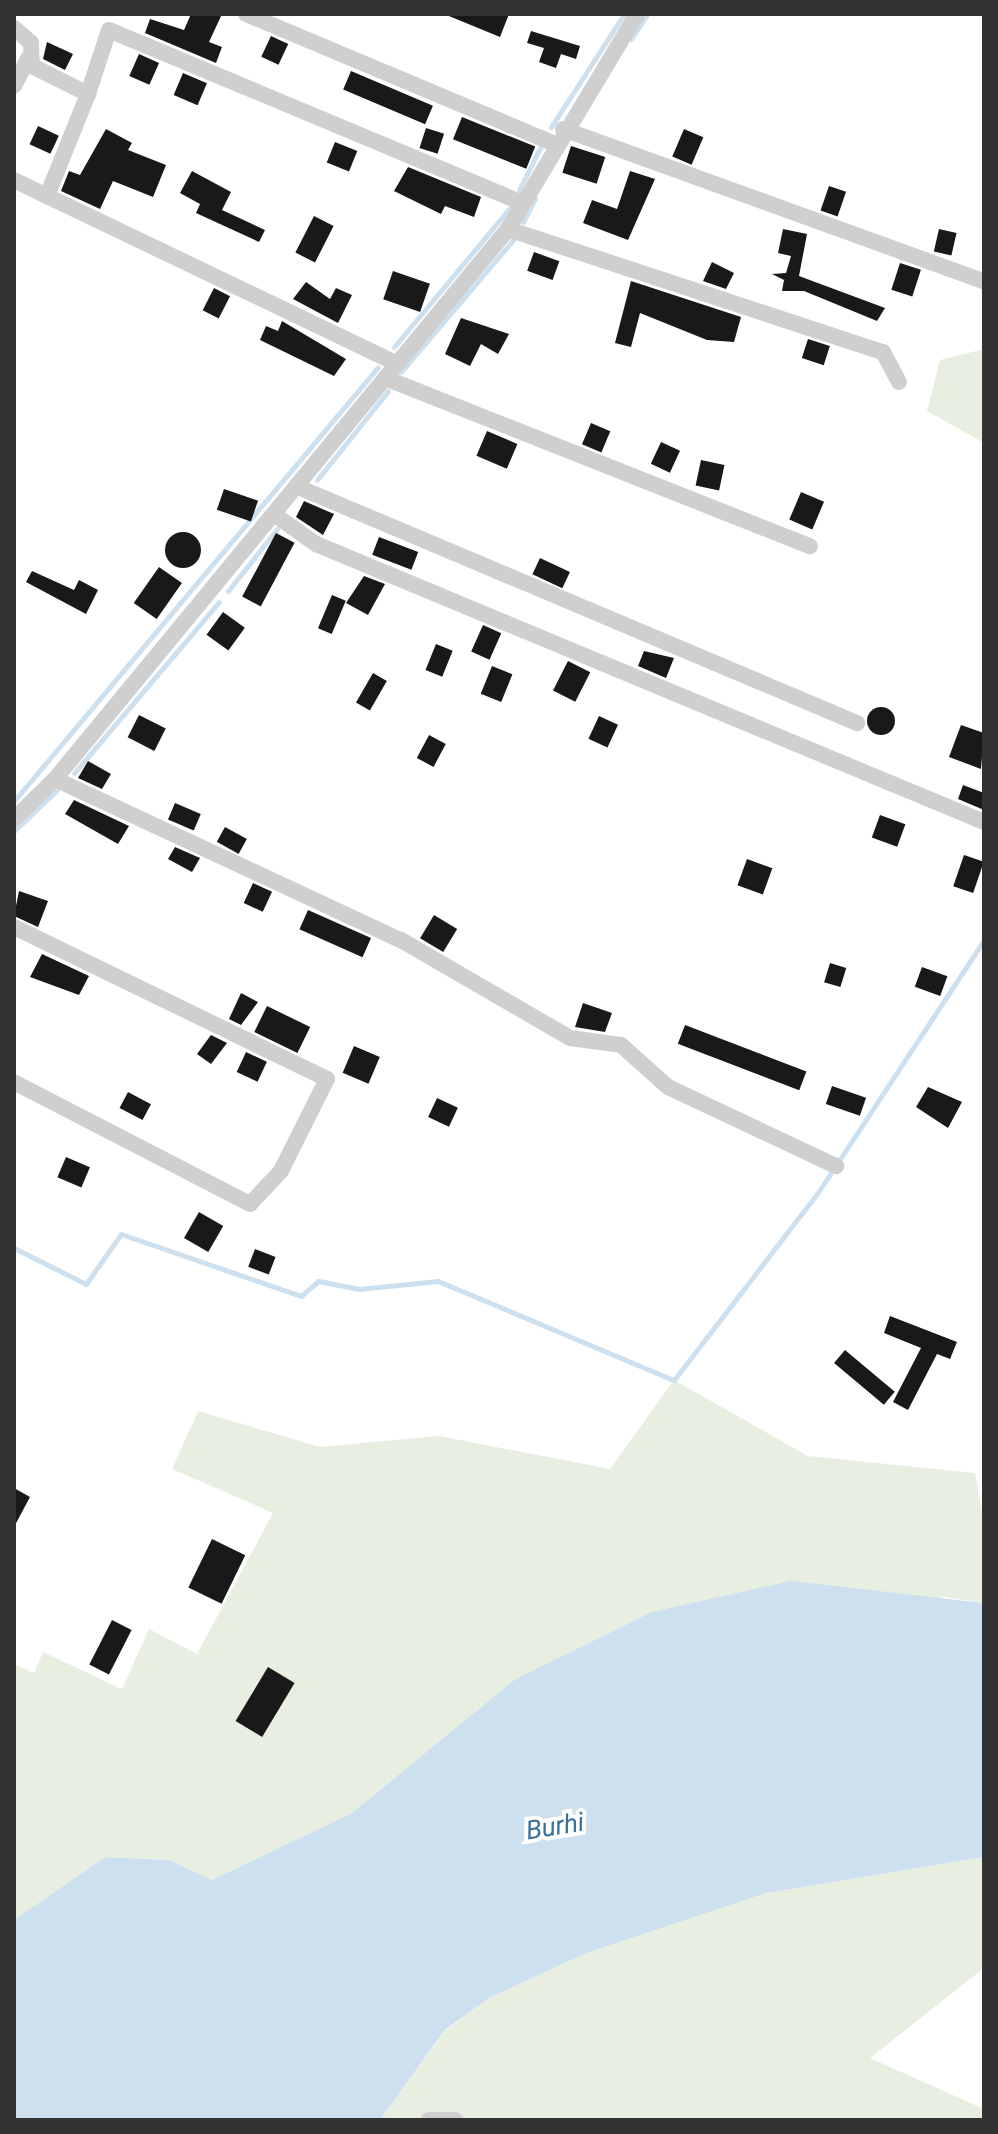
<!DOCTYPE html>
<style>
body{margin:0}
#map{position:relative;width:998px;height:2134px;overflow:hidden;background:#fff;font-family:Roboto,sans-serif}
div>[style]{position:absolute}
.green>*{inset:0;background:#e8efe0}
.water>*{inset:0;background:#cce0f0}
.stream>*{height:5px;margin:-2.5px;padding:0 2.5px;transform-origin:2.5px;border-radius:2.5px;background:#cce0f0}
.building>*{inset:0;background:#191919;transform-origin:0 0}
.round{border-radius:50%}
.street>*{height:16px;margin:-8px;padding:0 8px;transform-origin:8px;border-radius:8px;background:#cfcfcf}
span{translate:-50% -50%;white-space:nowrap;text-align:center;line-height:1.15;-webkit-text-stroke:8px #fff;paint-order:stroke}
.water-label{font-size:26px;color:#39719b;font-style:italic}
.frame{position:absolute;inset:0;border:16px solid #323232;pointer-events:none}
</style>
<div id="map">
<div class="green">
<div style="clip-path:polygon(984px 349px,984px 443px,927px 411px,940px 360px)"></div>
<div style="clip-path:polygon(674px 1380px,808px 1456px,975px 1473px,984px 1522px,984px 1603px,944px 1597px,514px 1680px,352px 1813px,212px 1880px,169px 1860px,105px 1857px,14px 1920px,14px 1664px,34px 1673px,43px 1652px,122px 1689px,149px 1629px,197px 1654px,273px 1513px,172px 1469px,198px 1411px,320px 1447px,439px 1436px,610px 1469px)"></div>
<div style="clip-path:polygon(984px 1857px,984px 1968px,870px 2058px,984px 2109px,984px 2120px,380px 2120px,445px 2031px,489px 1998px,584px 1954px,766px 1893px)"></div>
</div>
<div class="water">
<div style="clip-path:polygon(791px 1581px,984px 1603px,984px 1857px,766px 1893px,584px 1954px,489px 1998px,445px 2030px,380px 2120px,14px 2120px,14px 1920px,105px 1857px,169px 1860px,212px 1880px,352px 1813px,514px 1680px,652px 1612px)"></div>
</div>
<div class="stream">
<div style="left:631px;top:39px;width:30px;rotate:-57deg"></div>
<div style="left:551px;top:127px;width:135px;rotate:-57.1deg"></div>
<div style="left:519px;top:190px;width:49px;rotate:-63.4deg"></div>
<div style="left:523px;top:222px;width:27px;rotate:-63deg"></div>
<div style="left:394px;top:347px;width:181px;rotate:-50.2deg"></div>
<div style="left:401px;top:372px;width:173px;rotate:-49.7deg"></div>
<div style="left:317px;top:480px;width:114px;rotate:-51.4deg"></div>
<div style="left:228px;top:591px;width:79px;rotate:-51.7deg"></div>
<div style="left:74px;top:773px;width:224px;rotate:-49.7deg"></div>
<div style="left:14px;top:801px;width:566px;rotate:-50.01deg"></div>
<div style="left:14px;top:831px;width:59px;rotate:-43.6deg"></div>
<div style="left:14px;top:1248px;width:80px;rotate:26.6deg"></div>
<div style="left:86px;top:1284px;width:61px;rotate:-55deg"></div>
<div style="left:121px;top:1234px;width:190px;rotate:19deg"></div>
<div style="left:301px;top:1296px;width:23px;rotate:-41deg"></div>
<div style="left:318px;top:1281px;width:42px;rotate:11deg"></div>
<div style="left:359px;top:1289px;width:79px;rotate:-5.8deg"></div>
<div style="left:438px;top:1281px;width:256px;rotate:22.8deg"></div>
<div style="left:674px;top:1380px;width:238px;rotate:-52.5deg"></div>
<div style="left:819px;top:1191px;width:300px;rotate:-56.7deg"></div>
</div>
<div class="building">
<div style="clip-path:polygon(191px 14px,222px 14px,209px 42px,222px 47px,216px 63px,145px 33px,150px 19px,184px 30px)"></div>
<div style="clip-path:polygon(444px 14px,509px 14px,500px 37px)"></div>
<div style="clip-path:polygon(531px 31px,580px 46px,576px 59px,561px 54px,556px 68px,539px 62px,544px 48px,527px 43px)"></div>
<div style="left:271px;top:36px;width:19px;height:23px;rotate:25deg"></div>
<div style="clip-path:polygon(47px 42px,73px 54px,65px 70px,43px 59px)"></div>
<div style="left:139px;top:54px;width:22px;height:24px;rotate:24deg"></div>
<div style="left:351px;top:71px;width:89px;height:20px;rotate:23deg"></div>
<div style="left:183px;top:73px;width:26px;height:24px;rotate:23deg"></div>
<div style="left:462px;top:117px;width:79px;height:24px;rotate:22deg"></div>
<div style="left:38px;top:126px;width:23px;height:20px;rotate:25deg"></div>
<div style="left:426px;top:128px;width:19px;height:21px;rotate:18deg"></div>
<div style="clip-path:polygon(106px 129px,132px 143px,128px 150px,166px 165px,153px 197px,113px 181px,100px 209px,61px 191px,69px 171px,80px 175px)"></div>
<div style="left:684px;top:129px;width:21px;height:30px;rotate:23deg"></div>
<div style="left:335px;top:142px;width:24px;height:22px;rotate:22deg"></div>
<div style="left:571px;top:146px;width:36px;height:28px;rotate:18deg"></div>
<div style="clip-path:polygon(408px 167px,481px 197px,474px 217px,445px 206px,441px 214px,394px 191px)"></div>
<div style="clip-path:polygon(192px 171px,231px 192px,222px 210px,265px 230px,259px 242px,196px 213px,200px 204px,180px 193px)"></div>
<div style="clip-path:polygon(630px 171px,655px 179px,628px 240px,583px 223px,592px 200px,617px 209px)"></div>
<div style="left:829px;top:186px;width:18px;height:26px;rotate:19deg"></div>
<div style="left:314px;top:216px;width:22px;height:41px;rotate:27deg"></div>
<div style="clip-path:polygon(783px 229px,807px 234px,799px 276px,885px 308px,877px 321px,804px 291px,782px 291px,784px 280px,772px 274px,786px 273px,791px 256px,778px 253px)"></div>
<div style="left:939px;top:229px;width:18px;height:23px;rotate:13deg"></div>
<div style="left:534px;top:252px;width:27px;height:20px;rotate:20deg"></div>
<div style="clip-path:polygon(712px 262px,734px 273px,726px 289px,703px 281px)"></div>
<div style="left:900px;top:263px;width:22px;height:28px;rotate:18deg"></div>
<div style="left:393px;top:271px;width:39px;height:30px;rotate:19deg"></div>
<div style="clip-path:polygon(631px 281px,741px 317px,734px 342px,707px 340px,640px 313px,631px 347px,615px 343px)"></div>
<div style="clip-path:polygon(306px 282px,330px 299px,336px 288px,352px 295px,338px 323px,293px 299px)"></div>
<div style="left:214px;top:288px;width:18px;height:25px;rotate:27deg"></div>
<div style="clip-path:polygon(461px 318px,509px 334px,498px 354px,481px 344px,470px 366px,445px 354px)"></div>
<div style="clip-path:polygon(282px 321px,346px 359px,334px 376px,260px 340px,266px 326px,278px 331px)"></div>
<div style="left:808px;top:339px;width:23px;height:20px;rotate:18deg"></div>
<div style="left:591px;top:423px;width:21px;height:23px;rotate:23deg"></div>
<div style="left:487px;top:431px;width:33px;height:27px;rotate:23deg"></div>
<div style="left:661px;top:442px;width:21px;height:24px;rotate:25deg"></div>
<div style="left:701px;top:460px;width:24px;height:26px;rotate:12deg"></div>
<div style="left:224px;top:489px;width:36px;height:22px;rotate:19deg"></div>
<div style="left:801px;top:492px;width:25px;height:30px;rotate:23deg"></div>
<div style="clip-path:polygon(304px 501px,334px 514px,323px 535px,296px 517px)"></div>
<div class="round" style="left:165px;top:532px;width:36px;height:36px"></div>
<div style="left:276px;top:533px;width:21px;height:72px;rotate:28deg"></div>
<div style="left:379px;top:537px;width:42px;height:19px;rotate:21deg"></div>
<div style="left:540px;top:558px;width:33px;height:18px;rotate:25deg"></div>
<div style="left:159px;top:567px;width:28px;height:44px;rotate:35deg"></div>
<div style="clip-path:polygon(32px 571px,74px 590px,79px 580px,98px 590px,86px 614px,26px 582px)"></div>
<div style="clip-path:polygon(364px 576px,385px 584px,368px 615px,346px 603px)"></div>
<div style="left:332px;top:595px;width:15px;height:36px;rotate:23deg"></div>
<div style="left:223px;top:612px;width:27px;height:28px;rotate:36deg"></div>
<div style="left:483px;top:625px;width:20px;height:29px;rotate:24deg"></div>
<div style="left:436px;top:644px;width:18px;height:28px;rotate:22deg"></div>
<div style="clip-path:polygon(644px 651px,674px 658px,666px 678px,638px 666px)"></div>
<div style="left:568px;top:661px;width:25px;height:33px;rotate:27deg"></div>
<div style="left:492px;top:666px;width:22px;height:30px;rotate:22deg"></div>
<div style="left:373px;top:673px;width:16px;height:34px;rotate:30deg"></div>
<div class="round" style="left:867px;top:707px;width:28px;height:28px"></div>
<div style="left:139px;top:715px;width:30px;height:25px;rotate:27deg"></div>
<div style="left:599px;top:716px;width:21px;height:25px;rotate:25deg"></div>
<div style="clip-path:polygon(961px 725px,984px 733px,981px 769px,949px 757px)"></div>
<div style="left:429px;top:735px;width:19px;height:26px;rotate:28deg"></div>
<div style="clip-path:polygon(88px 761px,111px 774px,102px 789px,78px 778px)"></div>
<div style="clip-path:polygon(963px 785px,984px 793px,984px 810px,958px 799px)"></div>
<div style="clip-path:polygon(74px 800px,129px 826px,118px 844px,65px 814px)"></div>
<div style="left:175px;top:803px;width:28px;height:18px;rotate:23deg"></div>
<div style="left:880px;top:815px;width:27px;height:24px;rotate:20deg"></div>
<div style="left:225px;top:827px;width:25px;height:17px;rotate:29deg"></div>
<div style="clip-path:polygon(175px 847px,200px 858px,192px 872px,168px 859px)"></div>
<div style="left:964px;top:855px;width:21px;height:33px;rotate:19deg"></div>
<div style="left:747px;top:859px;width:27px;height:28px;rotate:20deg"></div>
<div style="left:253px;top:883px;width:21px;height:22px;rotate:25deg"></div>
<div style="clip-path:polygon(19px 891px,48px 901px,38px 927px,14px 916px)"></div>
<div style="left:308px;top:910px;width:69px;height:21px;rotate:24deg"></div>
<div style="left:434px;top:915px;width:27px;height:27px;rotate:31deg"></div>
<div style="clip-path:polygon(42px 954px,89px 976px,79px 995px,30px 977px)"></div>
<div style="left:830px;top:963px;width:17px;height:20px;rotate:17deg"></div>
<div style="left:922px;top:967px;width:27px;height:21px;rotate:20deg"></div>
<div style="clip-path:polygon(241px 993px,258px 1002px,241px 1025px,229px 1019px)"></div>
<div style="clip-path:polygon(583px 1003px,612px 1013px,605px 1032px,575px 1027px)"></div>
<div style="left:267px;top:1006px;width:48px;height:29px;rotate:26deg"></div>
<div style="left:685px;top:1025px;width:130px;height:20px;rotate:21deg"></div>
<div style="clip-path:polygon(211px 1035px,227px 1043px,211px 1064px,197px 1054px)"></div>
<div style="left:354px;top:1046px;width:28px;height:29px;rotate:23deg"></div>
<div style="left:246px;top:1052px;width:23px;height:22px;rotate:25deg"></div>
<div style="left:832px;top:1086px;width:36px;height:19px;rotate:19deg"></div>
<div style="clip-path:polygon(928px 1087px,962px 1102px,948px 1128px,916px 1107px)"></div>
<div style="left:128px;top:1092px;width:26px;height:18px;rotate:28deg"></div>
<div style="left:437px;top:1098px;width:23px;height:21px;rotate:25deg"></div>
<div style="left:66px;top:1157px;width:26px;height:22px;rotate:23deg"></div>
<div style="left:199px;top:1212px;width:28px;height:30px;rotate:30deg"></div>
<div style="left:255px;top:1249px;width:22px;height:19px;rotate:21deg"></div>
<div style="clip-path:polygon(890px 1316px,957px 1342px,950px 1359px,937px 1354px,908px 1410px,893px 1402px,921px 1348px,884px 1333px)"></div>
<div style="left:845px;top:1350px;width:65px;height:17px;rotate:40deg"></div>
<div style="clip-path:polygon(14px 1488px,30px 1497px,14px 1527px)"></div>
<div style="left:212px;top:1539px;width:37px;height:54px;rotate:26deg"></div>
<div style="left:112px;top:1620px;width:22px;height:50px;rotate:27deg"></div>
<div style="left:268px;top:1667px;width:31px;height:63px;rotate:31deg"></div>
</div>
<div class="street">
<div style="left:246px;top:14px;width:333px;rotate:22.8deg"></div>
<div style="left:14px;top:28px;width:23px;rotate:41deg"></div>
<div style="left:31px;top:43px;width:23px;rotate:88deg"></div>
<div style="left:32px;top:66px;width:63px;rotate:26.6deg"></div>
<div style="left:88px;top:94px;width:67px;rotate:-71.8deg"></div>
<div style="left:109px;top:30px;width:449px;rotate:22.7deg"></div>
<div style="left:14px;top:86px;width:31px;rotate:-63deg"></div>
<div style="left:563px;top:129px;width:448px;rotate:19.9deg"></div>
<div style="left:14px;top:180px;width:37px;rotate:26deg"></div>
<div style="left:47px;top:196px;width:110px;rotate:-68.1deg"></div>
<div style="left:47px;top:196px;width:386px;rotate:25.6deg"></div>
<div style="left:508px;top:229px;width:395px;rotate:18.2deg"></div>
<div style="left:883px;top:352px;width:34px;rotate:62deg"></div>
<div style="left:385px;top:378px;width:457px;rotate:21.6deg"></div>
<div style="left:298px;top:487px;width:607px;rotate:22.89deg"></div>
<div style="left:275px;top:515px;width:50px;rotate:35.3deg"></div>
<div style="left:316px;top:544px;width:724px;rotate:22.6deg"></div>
<div style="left:55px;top:779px;width:382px;rotate:25deg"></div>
<div style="left:401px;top:940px;width:195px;rotate:30.1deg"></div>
<div style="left:570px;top:1038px;width:51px;rotate:7.8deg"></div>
<div style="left:621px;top:1045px;width:63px;rotate:41.8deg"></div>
<div style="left:668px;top:1087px;width:186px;rotate:25.2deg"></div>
<div style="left:14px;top:819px;width:57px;rotate:-44.3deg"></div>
<div style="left:55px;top:779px;width:713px;rotate:-50.52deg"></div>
<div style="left:508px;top:229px;width:251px;rotate:-59deg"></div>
<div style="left:14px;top:927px;width:348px;rotate:25.9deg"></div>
<div style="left:327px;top:1079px;width:103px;rotate:116.6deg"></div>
<div style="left:281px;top:1171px;width:45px;rotate:133.2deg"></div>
<div style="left:250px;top:1204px;width:266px;rotate:-152.7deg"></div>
<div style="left:429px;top:2120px;width:26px"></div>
</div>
<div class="water-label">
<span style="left:555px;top:1827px;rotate:-9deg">Burhi</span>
</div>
<div class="frame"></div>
</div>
